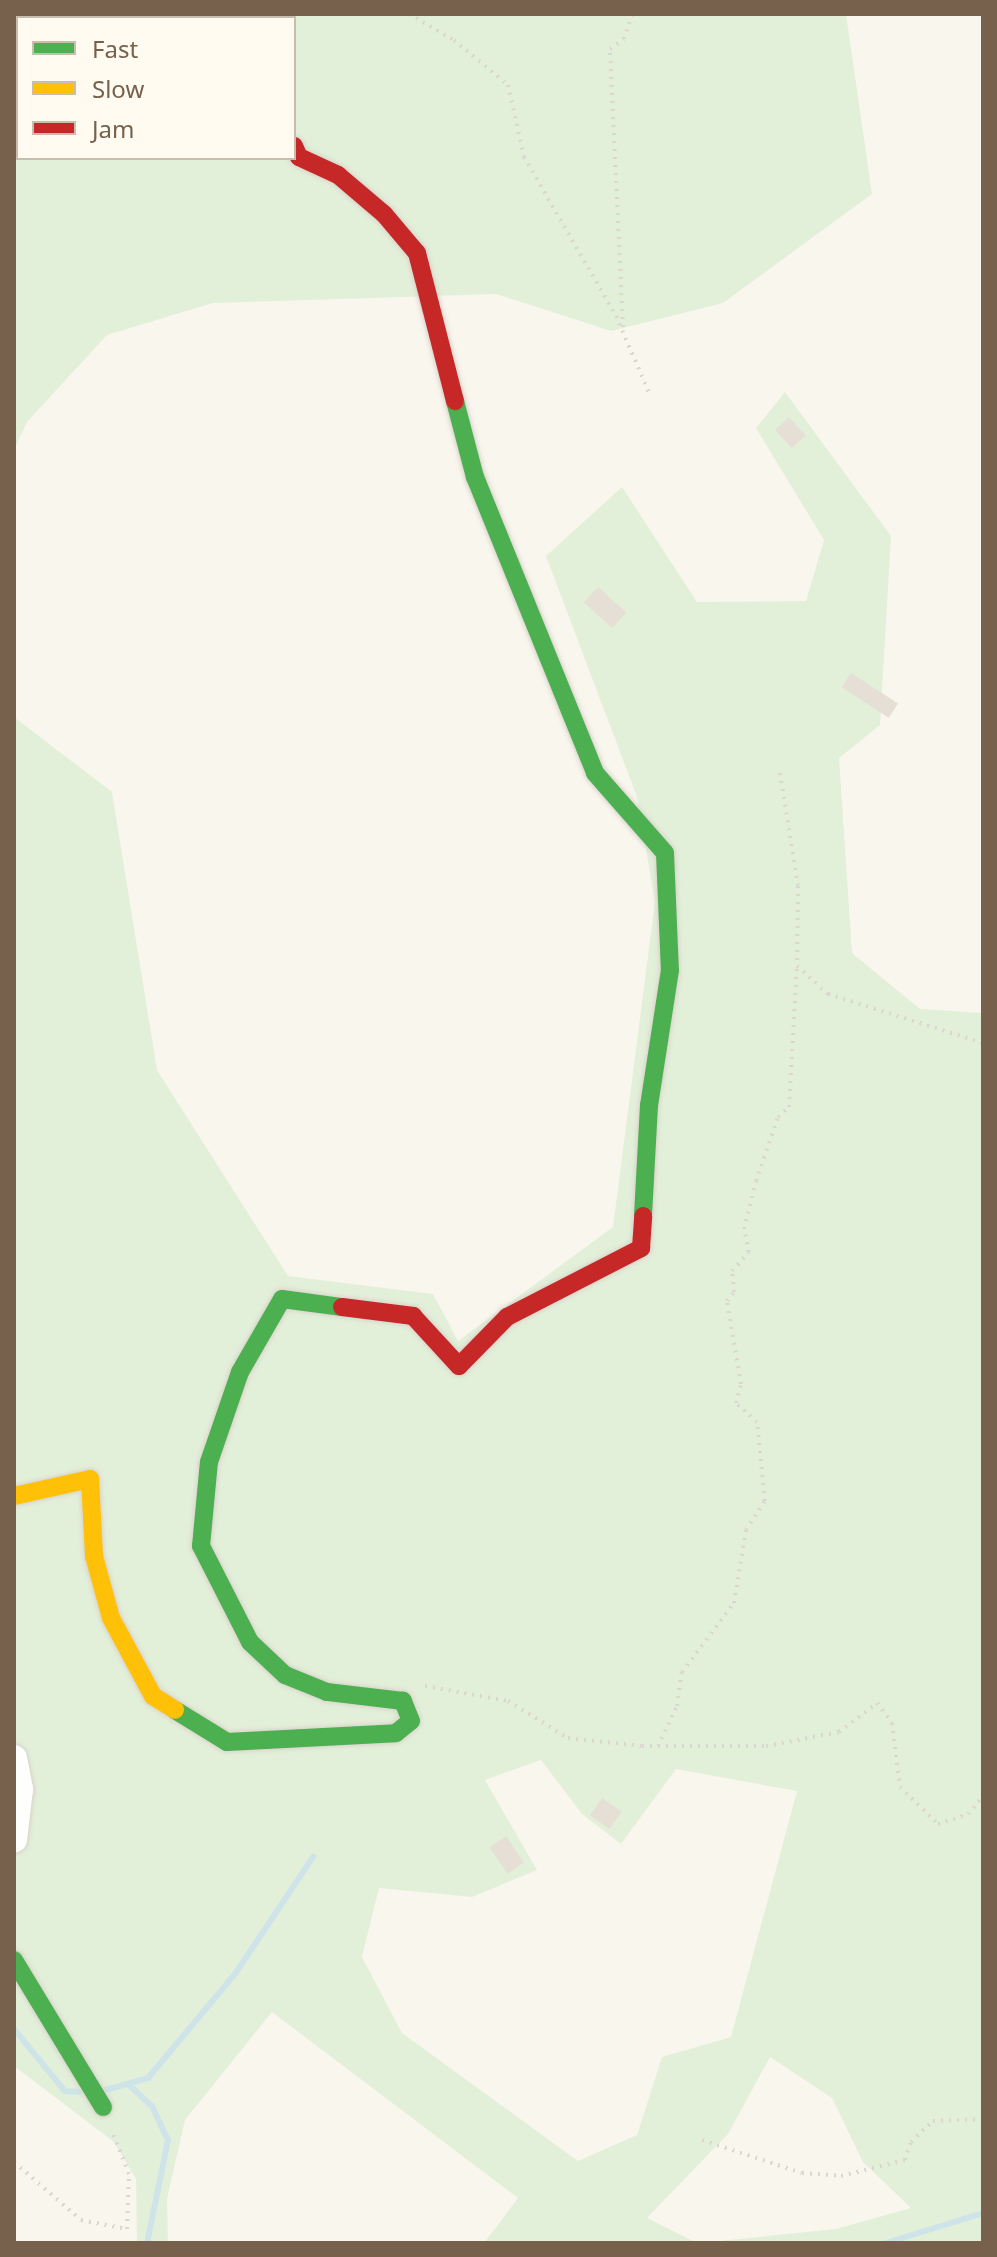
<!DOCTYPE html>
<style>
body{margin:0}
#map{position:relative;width:997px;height:2257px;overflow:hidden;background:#f9f6ee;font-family:"Noto Sans",sans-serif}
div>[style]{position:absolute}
.green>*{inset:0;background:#e3f0d9}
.stream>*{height:6px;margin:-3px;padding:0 3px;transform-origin:3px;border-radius:3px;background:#cfe4e9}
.building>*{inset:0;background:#e5dfd5;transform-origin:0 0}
.path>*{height:4px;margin-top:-2px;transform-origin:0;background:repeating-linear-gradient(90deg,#dbd6cf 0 2px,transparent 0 8px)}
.roads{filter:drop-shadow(0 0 2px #d8d3cc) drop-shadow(0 0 2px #d8d3cc)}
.street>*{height:26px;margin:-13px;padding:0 13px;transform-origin:13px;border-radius:13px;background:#fefefc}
.fast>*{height:18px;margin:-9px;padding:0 9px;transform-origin:9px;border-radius:9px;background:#4caf50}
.slow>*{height:18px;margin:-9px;padding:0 9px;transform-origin:9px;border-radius:9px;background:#ffc107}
.jam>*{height:18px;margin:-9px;padding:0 9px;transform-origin:9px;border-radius:9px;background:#c62828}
span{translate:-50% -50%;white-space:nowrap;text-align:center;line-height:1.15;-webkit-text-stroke:6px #fffbf0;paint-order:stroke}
.frame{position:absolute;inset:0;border:16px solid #78614c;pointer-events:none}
.legend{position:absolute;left:16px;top:16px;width:280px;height:144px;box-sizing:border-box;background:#fffbf0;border:2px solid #c9bdae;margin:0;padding:10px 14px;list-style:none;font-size:24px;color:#78614c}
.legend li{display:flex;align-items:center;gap:16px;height:40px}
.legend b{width:40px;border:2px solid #c9bdae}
</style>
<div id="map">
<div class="green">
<div style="clip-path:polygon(evenodd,14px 14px,846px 14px,872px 194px,723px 303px,611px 331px,496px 294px,213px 303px,107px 335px,27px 422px,14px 450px,14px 14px,18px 18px,294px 18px,294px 158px,18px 158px,18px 18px)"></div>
<div style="clip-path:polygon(evenodd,785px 392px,891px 536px,880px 725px,839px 758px,852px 953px,920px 1009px,983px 1013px,983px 2243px,700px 2243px,836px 2229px,911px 2208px,863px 2162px,832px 2098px,770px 2057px,728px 2134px,647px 2218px,697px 2243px,484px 2243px,518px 2198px,272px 2012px,185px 2120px,167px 2199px,168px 2243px,137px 2243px,136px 2179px,114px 2142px,14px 2066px,14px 717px,112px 792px,157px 1070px,288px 1276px,433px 1294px,458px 1341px,613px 1227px,655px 902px,637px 797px,546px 556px,622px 487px,697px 602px,806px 601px,824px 540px,756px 428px,785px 392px,541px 1760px,582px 1814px,621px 1844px,676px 1769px,797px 1791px,731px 2037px,662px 2057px,637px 2135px,578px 2161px,402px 2033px,362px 1957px,379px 1888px,472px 1897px,537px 1870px,485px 1780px,541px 1760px)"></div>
</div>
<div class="stream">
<div style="left:14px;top:2029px;width:80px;rotate:50.6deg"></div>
<div style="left:65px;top:2091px;width:14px;rotate:4deg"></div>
<div style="left:128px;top:2084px;width:33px;rotate:43deg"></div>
<div style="left:152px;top:2106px;width:38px;rotate:65deg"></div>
<div style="left:168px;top:2140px;width:105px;rotate:101.5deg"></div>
<div style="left:106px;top:2090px;width:44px;rotate:-15.9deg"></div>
<div style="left:148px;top:2078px;width:136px;rotate:-50.1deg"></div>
<div style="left:235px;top:1974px;width:141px;rotate:-56.3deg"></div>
<div style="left:886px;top:2243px;width:102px;rotate:-17.2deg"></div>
</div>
<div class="building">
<div style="left:789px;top:417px;width:25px;height:19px;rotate:48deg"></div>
<div style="left:598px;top:587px;width:38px;height:21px;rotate:42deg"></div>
<div style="left:851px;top:673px;width:56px;height:17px;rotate:33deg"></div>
<div style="left:602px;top:1798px;width:24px;height:21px;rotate:35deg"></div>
<div style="left:506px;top:1836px;width:32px;height:20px;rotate:56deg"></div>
</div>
<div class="path">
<div style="left:409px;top:14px;width:52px;rotate:30deg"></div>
<div style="left:454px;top:40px;width:70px;rotate:39.8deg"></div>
<div style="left:508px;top:85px;width:74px;rotate:77.5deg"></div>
<div style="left:524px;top:157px;width:184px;rotate:59.9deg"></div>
<div style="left:616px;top:316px;width:86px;rotate:66.7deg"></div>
<div style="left:623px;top:327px;width:278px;rotate:-92.7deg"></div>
<div style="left:610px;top:49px;width:17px;rotate:-36deg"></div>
<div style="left:624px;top:39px;width:26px;rotate:-72deg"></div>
<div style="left:780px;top:773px;width:114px;rotate:80.9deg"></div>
<div style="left:798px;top:886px;width:80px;rotate:90.7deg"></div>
<div style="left:797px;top:966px;width:42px;rotate:42.1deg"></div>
<div style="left:828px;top:994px;width:163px;rotate:17.5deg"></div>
<div style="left:425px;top:1686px;width:84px;rotate:10.2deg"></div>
<div style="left:508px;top:1701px;width:70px;rotate:31.7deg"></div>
<div style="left:568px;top:1738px;width:74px;rotate:6.2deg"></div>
<div style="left:642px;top:1746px;width:124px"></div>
<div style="left:766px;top:1746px;width:74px;rotate:-10.9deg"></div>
<div style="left:839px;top:1732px;width:48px;rotate:-37.3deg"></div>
<div style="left:877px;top:1703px;width:25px;rotate:53deg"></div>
<div style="left:892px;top:1723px;width:64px;rotate:82.9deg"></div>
<div style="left:900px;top:1787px;width:53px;rotate:44.2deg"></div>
<div style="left:938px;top:1824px;width:32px;rotate:-18deg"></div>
<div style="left:968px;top:1814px;width:23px;rotate:-50deg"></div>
<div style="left:658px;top:1746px;width:44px;rotate:-64.6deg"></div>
<div style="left:677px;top:1706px;width:34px;rotate:-82deg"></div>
<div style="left:682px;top:1672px;width:86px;rotate:-53deg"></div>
<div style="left:734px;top:1603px;width:74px;rotate:-80.7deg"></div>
<div style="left:746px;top:1530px;width:35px;rotate:-57deg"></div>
<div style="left:765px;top:1501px;width:79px;rotate:-95.8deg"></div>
<div style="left:757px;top:1422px;width:28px;rotate:-138deg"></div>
<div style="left:736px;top:1403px;width:20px;rotate:-75deg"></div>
<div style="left:741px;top:1384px;width:84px;rotate:-99.6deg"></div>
<div style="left:727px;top:1301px;width:11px;rotate:-52deg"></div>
<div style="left:734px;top:1292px;width:21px;rotate:-95deg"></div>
<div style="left:732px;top:1271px;width:25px;rotate:-48deg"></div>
<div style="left:749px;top:1252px;width:24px;rotate:-102deg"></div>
<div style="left:744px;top:1229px;width:49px;rotate:-76deg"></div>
<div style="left:756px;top:1181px;width:68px;rotate:-71deg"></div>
<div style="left:778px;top:1117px;width:15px;rotate:-42deg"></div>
<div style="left:789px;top:1107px;width:141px;rotate:-86.8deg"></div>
<div style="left:702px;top:2140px;width:105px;rotate:18.3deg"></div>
<div style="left:802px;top:2173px;width:39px;rotate:4deg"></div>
<div style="left:841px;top:2176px;width:66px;rotate:-14deg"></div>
<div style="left:905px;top:2160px;width:19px;rotate:-72deg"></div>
<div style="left:911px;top:2142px;width:30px;rotate:-44deg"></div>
<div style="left:933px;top:2121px;width:50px;rotate:-2.3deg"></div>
<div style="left:14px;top:2162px;width:89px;rotate:40.9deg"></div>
<div style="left:81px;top:2220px;width:47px;rotate:11.1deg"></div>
<div style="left:127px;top:2229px;width:55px;rotate:-87.9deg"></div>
<div style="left:129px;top:2174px;width:43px;rotate:-111.8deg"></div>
</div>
<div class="roads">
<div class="street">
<div style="left:164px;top:14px;width:4px;rotate:63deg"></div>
<div style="left:14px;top:1758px;width:32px;rotate:79deg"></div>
<div style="left:20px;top:1789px;width:51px;rotate:96.7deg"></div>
</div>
<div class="fast">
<div style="left:455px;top:401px;width:79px;rotate:75.3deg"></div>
<div style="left:475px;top:477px;width:319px;rotate:67.9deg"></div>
<div style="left:595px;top:773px;width:106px;rotate:48.8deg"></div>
<div style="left:665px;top:853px;width:117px;rotate:87.6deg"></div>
<div style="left:670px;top:970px;width:137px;rotate:98.8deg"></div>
<div style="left:649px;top:1105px;width:111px;rotate:93.1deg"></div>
<div style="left:175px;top:1710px;width:61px;rotate:31.6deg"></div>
<div style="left:227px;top:1742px;width:169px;rotate:-3deg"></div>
<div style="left:396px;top:1733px;width:19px;rotate:-39deg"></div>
<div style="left:411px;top:1721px;width:22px;rotate:-112deg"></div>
<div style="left:403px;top:1701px;width:77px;rotate:-173.2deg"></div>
<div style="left:327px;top:1692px;width:45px;rotate:-158deg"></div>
<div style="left:285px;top:1675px;width:48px;rotate:-136.7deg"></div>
<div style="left:250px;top:1642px;width:108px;rotate:-117deg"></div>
<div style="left:201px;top:1546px;width:84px;rotate:-84.6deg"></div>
<div style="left:209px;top:1462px;width:95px;rotate:-71deg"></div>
<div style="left:240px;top:1372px;width:84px;rotate:-60.1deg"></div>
<div style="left:282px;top:1299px;width:61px;rotate:7.6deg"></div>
<div style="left:14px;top:1960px;width:172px;rotate:58.8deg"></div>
</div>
<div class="slow">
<div style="left:14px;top:1496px;width:78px;rotate:-12.6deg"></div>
<div style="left:90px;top:1479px;width:77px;rotate:87deg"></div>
<div style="left:94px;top:1556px;width:64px;rotate:74.7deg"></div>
<div style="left:111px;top:1618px;width:89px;rotate:61.7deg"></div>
<div style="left:153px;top:1696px;width:26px;rotate:32deg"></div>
</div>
<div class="jam">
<div style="left:294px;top:146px;width:12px;rotate:66deg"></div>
<div style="left:299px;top:157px;width:43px;rotate:24.8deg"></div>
<div style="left:338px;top:175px;width:60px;rotate:40.3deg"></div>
<div style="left:384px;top:214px;width:51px;rotate:49.8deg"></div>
<div style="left:417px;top:253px;width:153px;rotate:75.6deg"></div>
<div style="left:342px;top:1307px;width:72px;rotate:7.2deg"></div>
<div style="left:413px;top:1316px;width:68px;rotate:47.4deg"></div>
<div style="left:459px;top:1366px;width:69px;rotate:-45.6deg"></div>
<div style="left:507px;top:1317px;width:151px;rotate:-27.2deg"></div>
<div style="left:641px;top:1248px;width:32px;rotate:-86deg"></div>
</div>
</div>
<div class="frame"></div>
<ul class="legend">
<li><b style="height:10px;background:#4caf50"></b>Fast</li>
<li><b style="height:10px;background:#ffc107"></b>Slow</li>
<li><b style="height:10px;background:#c62828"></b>Jam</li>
</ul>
</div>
